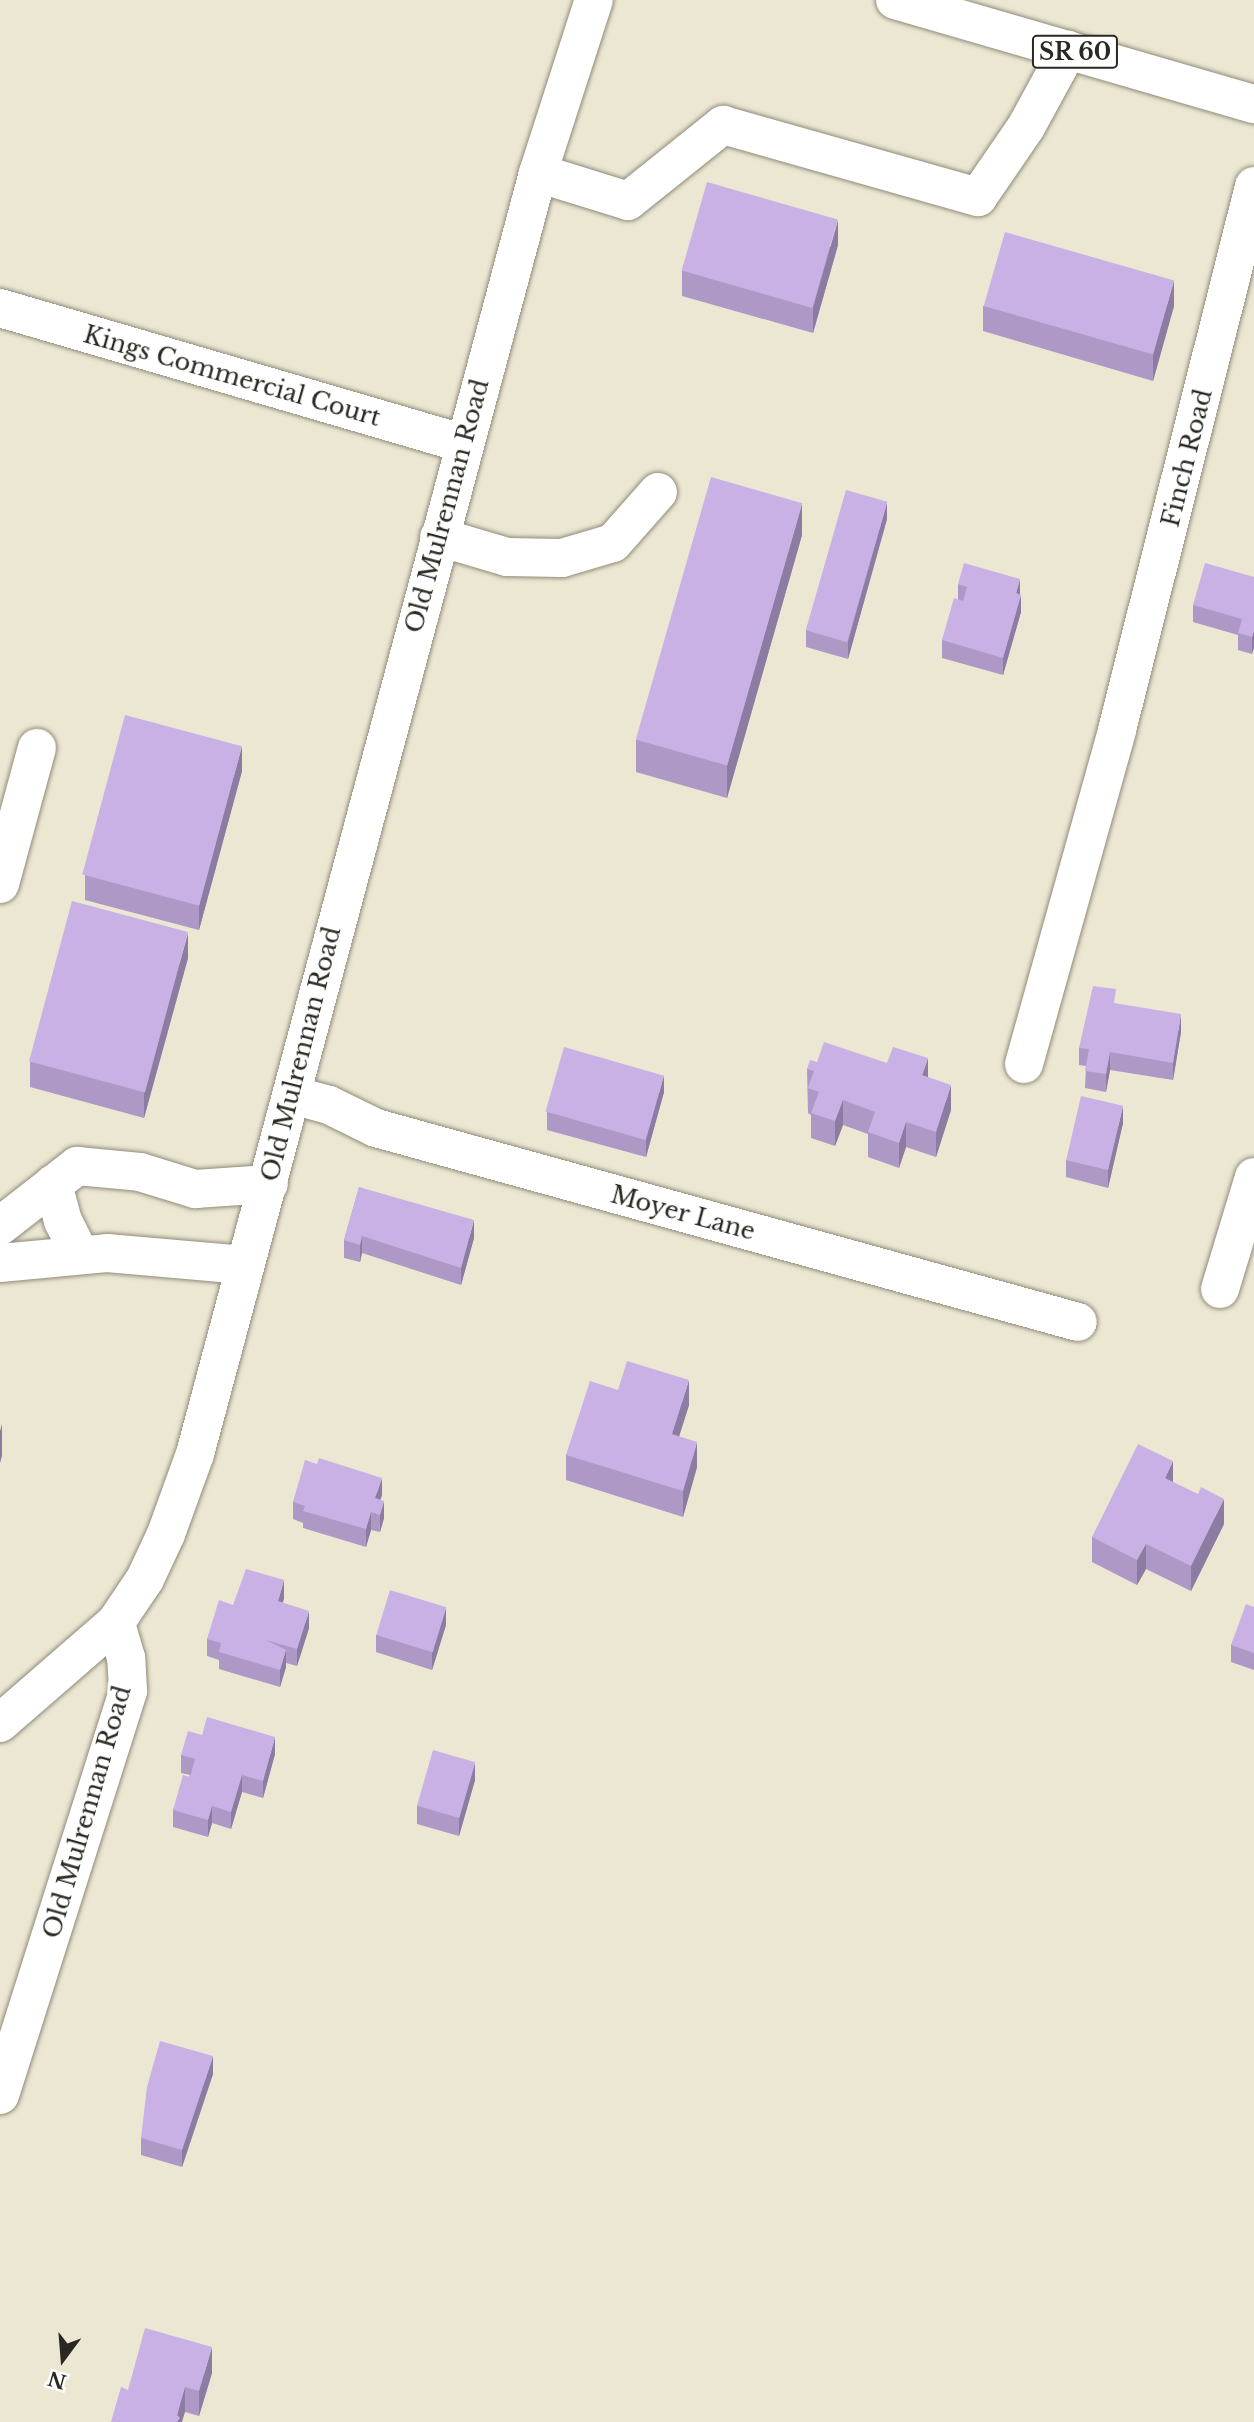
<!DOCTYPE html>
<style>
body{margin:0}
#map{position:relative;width:1254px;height:2422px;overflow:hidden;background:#ece7d3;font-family:"Libre Baskerville",serif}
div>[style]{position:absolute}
.roads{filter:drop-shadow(0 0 2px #908b79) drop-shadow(0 0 2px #908b79)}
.minor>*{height:38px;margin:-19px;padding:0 19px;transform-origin:19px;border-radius:19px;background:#fff}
.highway>*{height:38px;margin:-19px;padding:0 19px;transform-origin:19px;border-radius:19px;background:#fff}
.wall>*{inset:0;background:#ad98c6}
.shaded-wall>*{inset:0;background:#8d7ca1}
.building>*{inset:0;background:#c9b1e6;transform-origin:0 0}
span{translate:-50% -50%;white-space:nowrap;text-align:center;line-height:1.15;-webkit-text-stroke:6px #fff;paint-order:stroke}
.shield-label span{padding:2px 5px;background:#fff;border:2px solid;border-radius:5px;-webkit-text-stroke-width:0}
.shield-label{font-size:23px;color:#2a2921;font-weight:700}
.street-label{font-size:24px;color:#2a2921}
.north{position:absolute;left:28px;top:2324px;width:70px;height:70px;-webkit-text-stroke:5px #fff;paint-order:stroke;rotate:196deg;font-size:19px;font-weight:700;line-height:28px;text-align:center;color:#2a2921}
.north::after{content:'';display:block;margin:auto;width:24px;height:32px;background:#2a2921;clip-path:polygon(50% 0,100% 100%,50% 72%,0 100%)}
</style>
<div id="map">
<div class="roads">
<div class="minor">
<div style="left:538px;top:173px;width:94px;rotate:17.3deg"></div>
<div style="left:628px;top:201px;width:122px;rotate:-38.7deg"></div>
<div style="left:723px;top:125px;width:265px;rotate:15.8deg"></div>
<div style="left:978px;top:197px;width:85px;rotate:-55.6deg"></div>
<div style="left:1026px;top:127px;width:88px;rotate:-61.4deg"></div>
<div style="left:0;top:308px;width:484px;rotate:16.3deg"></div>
<div style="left:439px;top:537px;width:71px;rotate:16.4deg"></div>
<div style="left:507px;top:557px;width:55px;rotate:1deg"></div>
<div style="left:562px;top:558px;width:53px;rotate:-16.4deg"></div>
<div style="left:613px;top:543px;width:68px;rotate:-48.6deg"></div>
<div style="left:0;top:884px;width:141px;rotate:-74.8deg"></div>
<div style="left:1024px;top:1064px;width:347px;rotate:-74.4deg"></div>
<div style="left:1117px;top:730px;width:561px;rotate:-75.86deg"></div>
<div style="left:292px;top:1095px;width:38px;rotate:15deg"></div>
<div style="left:329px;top:1105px;width:52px;rotate:26.1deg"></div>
<div style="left:376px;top:1128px;width:728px;rotate:15.45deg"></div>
<div style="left:53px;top:1184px;width:38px;rotate:75deg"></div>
<div style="left:63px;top:1221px;width:38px;rotate:63deg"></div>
<div style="left:0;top:1226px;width:98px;rotate:-37.9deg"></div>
<div style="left:77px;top:1166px;width:63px;rotate:5.4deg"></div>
<div style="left:140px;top:1172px;width:58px;rotate:17.2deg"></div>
<div style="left:195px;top:1189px;width:74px;rotate:-3.9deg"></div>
<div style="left:0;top:1263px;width:107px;rotate:-5.3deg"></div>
<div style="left:107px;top:1253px;width:138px;rotate:5deg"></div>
<div style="left:1220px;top:1289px;width:117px;rotate:-73.1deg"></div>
<div style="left:0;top:1723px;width:154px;rotate:-41deg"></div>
<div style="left:116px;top:1622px;width:52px;rotate:-56deg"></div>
<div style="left:145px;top:1579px;width:50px;rotate:-65deg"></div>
<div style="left:166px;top:1534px;width:85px;rotate:-70.1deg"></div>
<div style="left:195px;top:1454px;width:1326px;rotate:-75.01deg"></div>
<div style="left:538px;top:173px;width:182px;rotate:-72.1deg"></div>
<div style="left:0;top:2095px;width:424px;rotate:-72.4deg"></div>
<div style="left:128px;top:1691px;width:33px;rotate:-93deg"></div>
<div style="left:126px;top:1658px;width:37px;rotate:-106deg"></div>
</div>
<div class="highway">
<div style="left:895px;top:0;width:374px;rotate:16.2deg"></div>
</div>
</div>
<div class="wall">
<div style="clip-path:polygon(838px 245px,813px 333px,682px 296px,682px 271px)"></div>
<div style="clip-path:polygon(983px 306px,1174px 306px,1153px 381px,983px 331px)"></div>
<div style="clip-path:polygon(887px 519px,848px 659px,806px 647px,806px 630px)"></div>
<div style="clip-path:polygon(802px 535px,727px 798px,636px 772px,636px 740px)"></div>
<div style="clip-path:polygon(1254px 577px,1252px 654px,1238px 650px,1238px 635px,1193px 622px,1193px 605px)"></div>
<div style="clip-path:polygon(958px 584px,1020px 594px,1021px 612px,1003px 675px,942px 658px,942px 640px,958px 599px)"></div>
<div style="clip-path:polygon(242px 771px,199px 930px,85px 900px,85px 875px)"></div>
<div style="clip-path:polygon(188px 958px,144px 1118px,30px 1087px,30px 1062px)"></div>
<div style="clip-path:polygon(1116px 1004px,1181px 1032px,1173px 1080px,1110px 1070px,1106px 1092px,1085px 1088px,1086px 1066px,1079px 1065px,1079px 1048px)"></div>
<div style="clip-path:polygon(817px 1062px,928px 1077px,951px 1110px,936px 1157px,906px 1147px,899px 1168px,868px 1157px,868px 1134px,843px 1125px,835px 1146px,811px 1138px,811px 1115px,808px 1113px,807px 1069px)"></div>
<div style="clip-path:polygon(664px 1092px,646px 1157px,547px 1130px,547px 1112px)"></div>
<div style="clip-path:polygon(1123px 1123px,1108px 1188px,1066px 1177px,1066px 1160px)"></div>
<div style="clip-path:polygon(359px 1187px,474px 1238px,461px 1285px,362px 1253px,360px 1262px,344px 1258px,344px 1240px)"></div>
<div style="clip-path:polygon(618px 1390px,689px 1405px,679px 1436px,697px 1467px,683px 1517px,566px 1480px,566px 1455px)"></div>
<div style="clip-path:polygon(317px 1464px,382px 1495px,380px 1500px,384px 1518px,380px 1532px,371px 1530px,366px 1547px,303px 1528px,303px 1523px,293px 1519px,293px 1502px)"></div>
<div style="clip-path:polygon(1173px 1482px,1224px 1524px,1191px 1591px,1146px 1569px,1137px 1585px,1092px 1562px,1092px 1537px)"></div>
<div style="clip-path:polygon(284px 1598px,283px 1603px,309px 1628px,297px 1666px,286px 1663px,286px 1667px,280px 1687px,219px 1669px,219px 1660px,207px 1656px,207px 1639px,233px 1605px)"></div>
<div style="clip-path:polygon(1254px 1607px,1254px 1670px,1231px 1662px,1231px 1645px)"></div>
<div style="clip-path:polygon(446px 1625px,432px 1670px,376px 1652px,376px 1635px)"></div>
<div style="clip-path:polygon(275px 1754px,263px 1798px,242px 1792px,231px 1829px,212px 1823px,208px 1837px,173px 1827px,173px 1810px,190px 1775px,181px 1773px,181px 1755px)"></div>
<div style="clip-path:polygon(475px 1780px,459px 1836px,417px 1824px,417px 1806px)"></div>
<div style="clip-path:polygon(213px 2074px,182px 2167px,141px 2155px,141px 2138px)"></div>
<div style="clip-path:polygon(212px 2373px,199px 2416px,185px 2412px,128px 2390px)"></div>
</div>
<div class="shaded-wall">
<div style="clip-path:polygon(838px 220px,838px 245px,813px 333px,813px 308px)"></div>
<div style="clip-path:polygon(1174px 280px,1174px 306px,1153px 381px,1153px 355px)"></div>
<div style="clip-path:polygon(887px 502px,887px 519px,848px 659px,848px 642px)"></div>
<div style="clip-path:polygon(802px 503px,802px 535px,727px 798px,727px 766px)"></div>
<div style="clip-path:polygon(1020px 579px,1020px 597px,1016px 593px)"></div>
<div style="clip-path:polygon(1021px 595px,1021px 612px,1003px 675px,1003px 658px)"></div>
<div style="clip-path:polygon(1254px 630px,1254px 648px,1252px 654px,1252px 637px)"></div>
<div style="clip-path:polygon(242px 746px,242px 771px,199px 930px,199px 905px)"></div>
<div style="clip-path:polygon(188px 933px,188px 958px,144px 1118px,144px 1093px)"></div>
<div style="clip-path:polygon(1181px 1014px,1181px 1032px,1173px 1080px,1173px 1063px)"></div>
<div style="clip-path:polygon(1110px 1052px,1110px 1070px,1106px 1092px,1106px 1074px)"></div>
<div style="clip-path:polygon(928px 1058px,928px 1083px,922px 1075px)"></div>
<div style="clip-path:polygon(664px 1075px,664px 1092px,646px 1157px,646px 1140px)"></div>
<div style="clip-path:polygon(951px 1085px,951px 1110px,936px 1157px,936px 1132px)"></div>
<div style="clip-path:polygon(843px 1100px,843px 1125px,835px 1146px,835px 1121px)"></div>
<div style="clip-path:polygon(1123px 1106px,1123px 1123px,1108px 1188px,1108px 1170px)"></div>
<div style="clip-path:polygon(906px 1122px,906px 1147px,899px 1168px,899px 1143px)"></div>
<div style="clip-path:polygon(474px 1220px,474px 1238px,461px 1285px,461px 1268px)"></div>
<div style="clip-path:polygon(362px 1236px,362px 1253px,360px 1262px,360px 1245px)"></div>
<div style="clip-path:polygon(689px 1380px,689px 1405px,672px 1459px,672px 1434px)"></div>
<div style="clip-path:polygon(2px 1424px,2px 1456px,0 1463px,0 1431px)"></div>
<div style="clip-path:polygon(697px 1442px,697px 1467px,683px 1517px,683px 1491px)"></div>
<div style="clip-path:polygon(1173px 1461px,1173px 1486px,1165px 1478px)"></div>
<div style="clip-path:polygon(382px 1478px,382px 1495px,375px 1516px,375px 1498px)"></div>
<div style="clip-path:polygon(1224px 1499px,1224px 1524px,1191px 1591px,1191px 1566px)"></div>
<div style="clip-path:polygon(384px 1501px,384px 1518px,380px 1532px,380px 1515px)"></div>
<div style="clip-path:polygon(371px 1512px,371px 1530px,366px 1547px,366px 1529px)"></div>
<div style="clip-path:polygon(1146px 1544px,1146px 1569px,1137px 1585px,1137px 1560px)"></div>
<div style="clip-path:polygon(284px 1580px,284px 1598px,278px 1619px,278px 1601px)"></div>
<div style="clip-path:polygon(446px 1607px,446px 1625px,432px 1670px,432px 1652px)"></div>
<div style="clip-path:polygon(309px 1611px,309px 1628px,297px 1666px,297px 1649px)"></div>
<div style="clip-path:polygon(286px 1650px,286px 1667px,280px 1687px,280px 1670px)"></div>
<div style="clip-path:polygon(275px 1737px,275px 1754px,263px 1798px,263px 1781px)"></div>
<div style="clip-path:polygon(475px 1762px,475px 1780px,459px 1836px,459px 1818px)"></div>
<div style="clip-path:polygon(242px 1775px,242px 1792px,231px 1829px,231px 1812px)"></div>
<div style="clip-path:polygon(212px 1806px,212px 1823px,208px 1837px,208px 1820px)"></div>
<div style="clip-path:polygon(213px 2056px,213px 2074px,182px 2167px,182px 2150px)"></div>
<div style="clip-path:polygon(212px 2347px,212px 2373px,199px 2416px,199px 2391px)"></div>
<div style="clip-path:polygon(185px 2387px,185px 2412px,182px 2422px,177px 2422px,177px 2415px)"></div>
</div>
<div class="building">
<div style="left:707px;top:182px;width:136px;height:92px;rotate:16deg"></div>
<div style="left:1005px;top:232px;width:176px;height:77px;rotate:16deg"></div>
<div style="left:711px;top:477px;width:95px;height:273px;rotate:16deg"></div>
<div style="left:846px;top:490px;width:43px;height:146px;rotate:16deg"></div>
<div style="clip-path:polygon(964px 563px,1020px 579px,1016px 593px,1021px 595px,1003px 658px,942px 640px,954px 598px,963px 601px,967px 587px,958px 584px)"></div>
<div style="clip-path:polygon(1205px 563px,1254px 577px,1254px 630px,1252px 637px,1238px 633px,1242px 619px,1193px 605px)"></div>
<div style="left:125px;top:715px;width:121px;height:165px;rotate:15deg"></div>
<div style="left:72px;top:901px;width:120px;height:166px;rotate:15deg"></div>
<div style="clip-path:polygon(1093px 986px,1116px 989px,1114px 1003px,1181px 1014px,1173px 1063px,1110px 1052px,1106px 1074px,1085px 1071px,1089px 1049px,1079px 1048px)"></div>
<div style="clip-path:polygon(824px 1042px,887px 1063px,893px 1047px,928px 1058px,922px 1075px,951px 1085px,936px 1132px,906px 1122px,899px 1143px,868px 1132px,875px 1112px,843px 1100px,835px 1121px,811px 1113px,819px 1092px,808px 1088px,814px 1071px,807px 1069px,810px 1060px,817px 1062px)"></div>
<div style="left:564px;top:1047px;width:104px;height:67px;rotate:16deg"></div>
<div style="left:1081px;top:1096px;width:43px;height:66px;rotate:13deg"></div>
<div style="clip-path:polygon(359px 1187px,474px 1220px,461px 1268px,362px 1236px,360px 1245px,344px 1240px)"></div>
<div style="clip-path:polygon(627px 1361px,689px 1380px,672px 1434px,697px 1442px,683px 1491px,566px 1455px,590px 1381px,618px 1390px)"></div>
<div style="clip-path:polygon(1138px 1444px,1173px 1461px,1165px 1478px,1198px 1494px,1201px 1487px,1224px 1499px,1191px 1566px,1146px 1544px,1137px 1560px,1092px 1537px)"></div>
<div style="clip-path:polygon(319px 1458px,382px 1478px,375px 1498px,384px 1501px,380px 1515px,371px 1512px,366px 1529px,303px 1511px,305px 1506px,293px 1502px,305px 1460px,317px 1464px)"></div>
<div style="clip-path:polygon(246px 1569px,284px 1580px,278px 1601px,309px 1611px,297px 1649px,266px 1640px,286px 1650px,280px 1670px,219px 1652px,221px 1643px,207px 1639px,219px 1600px,233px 1605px)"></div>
<div style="left:390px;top:1590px;width:59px;height:47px;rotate:17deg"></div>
<div style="clip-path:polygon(1246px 1604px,1254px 1607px,1254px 1653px,1231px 1645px)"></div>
<div style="clip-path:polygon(207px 1717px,275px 1737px,263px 1781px,242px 1775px,231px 1812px,212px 1806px,208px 1820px,173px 1810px,183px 1775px,190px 1777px,195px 1759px,181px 1755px,188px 1731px,202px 1735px)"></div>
<div style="left:433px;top:1750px;width:44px;height:58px;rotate:16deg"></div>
<div style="clip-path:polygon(160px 2041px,213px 2056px,182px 2150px,141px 2138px,147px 2087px)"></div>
<div style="clip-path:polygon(145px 2328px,212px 2347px,199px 2391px,185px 2387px,177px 2415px,180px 2418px,177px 2422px,111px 2422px,121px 2387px,128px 2390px)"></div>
</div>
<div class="shield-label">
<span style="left:1075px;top:52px">SR 60</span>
</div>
<div class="street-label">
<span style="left:232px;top:376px;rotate:16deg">Kings Commercial Court</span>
<span style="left:1187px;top:458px;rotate:-76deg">Finch Road</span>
<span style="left:447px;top:506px;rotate:-75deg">Old Mulrennan Road</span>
<span style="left:301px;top:1054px;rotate:-76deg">Old Mulrennan Road</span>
<span style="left:683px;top:1213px;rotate:15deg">Moyer Lane</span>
<span style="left:87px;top:1812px;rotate:-74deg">Old Mulrennan Road</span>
</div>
<div class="north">N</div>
</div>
